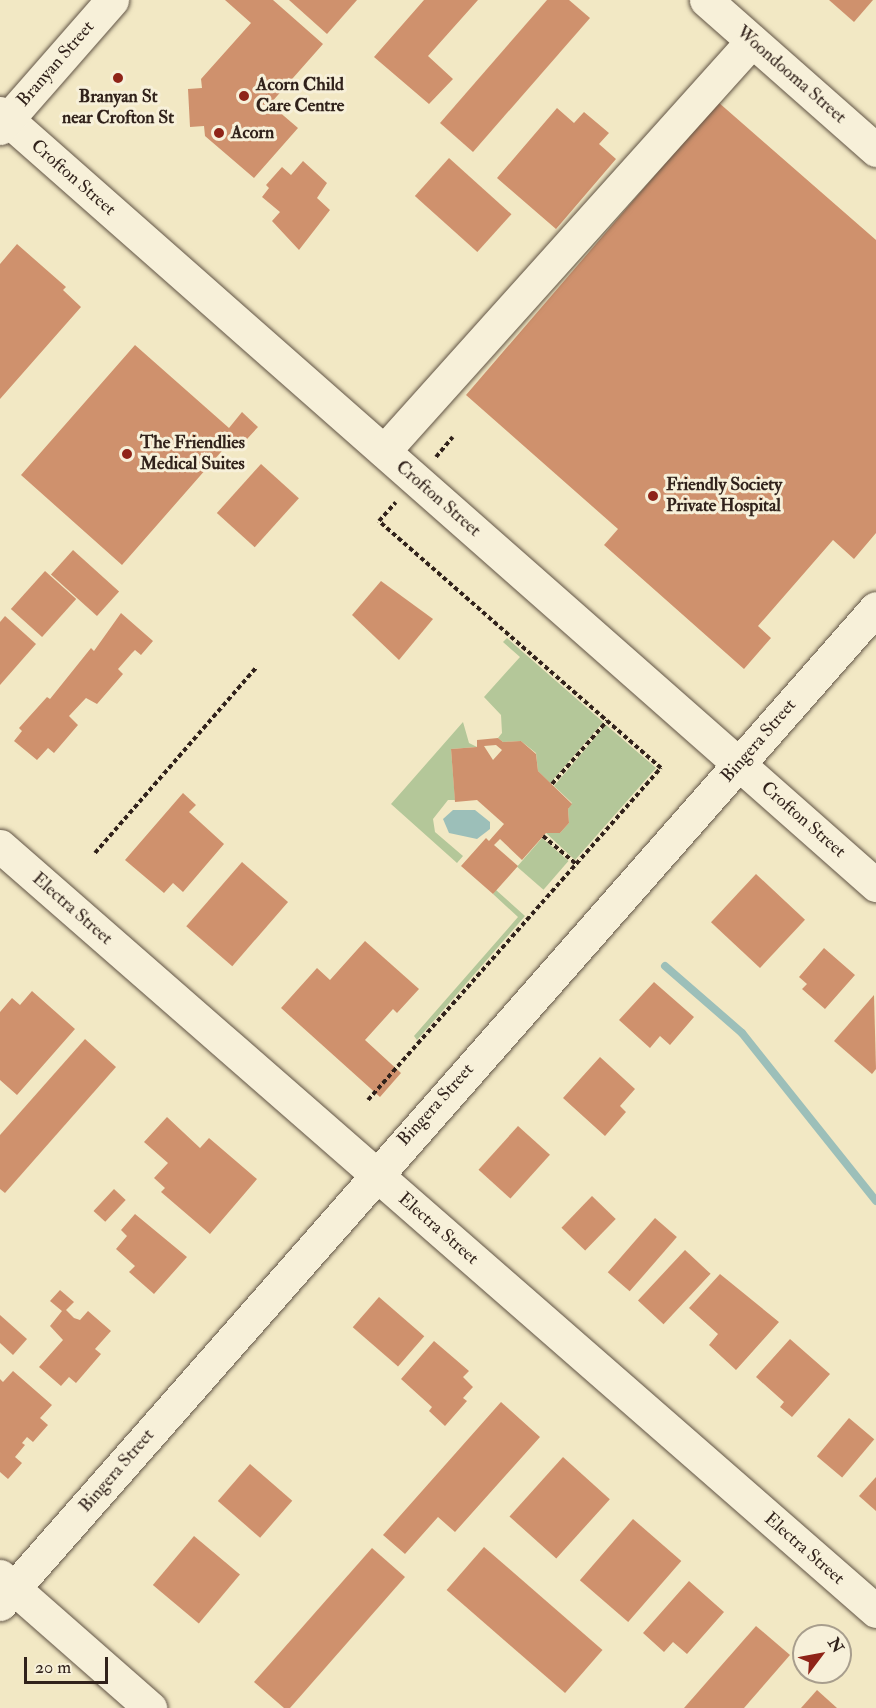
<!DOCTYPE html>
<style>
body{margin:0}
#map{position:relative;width:876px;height:1708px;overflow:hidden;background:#f2e8c4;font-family:"IM FELL Double Pica",serif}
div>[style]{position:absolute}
.green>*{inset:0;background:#b4c799;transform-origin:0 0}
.water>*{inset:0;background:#9cbfb9}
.stream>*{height:8px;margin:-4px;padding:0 4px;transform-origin:4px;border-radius:4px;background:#9cbfb9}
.building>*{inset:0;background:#cf916d;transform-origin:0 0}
.path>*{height:4px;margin-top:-2px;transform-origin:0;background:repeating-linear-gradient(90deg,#31221b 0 4.5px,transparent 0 7.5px)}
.roads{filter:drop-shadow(0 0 2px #615445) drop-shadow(0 0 2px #615445)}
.minor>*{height:33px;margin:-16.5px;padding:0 16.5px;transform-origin:16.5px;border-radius:16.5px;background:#f7f0d9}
.dots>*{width:16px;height:16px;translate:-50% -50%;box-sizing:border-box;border:3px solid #f7f0d9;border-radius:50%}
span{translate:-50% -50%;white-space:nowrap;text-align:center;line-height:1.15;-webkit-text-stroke:6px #f7f0d9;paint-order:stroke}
.street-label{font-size:18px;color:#31221b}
.poi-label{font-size:18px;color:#31221b;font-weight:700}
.left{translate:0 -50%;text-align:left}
.north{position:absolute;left:792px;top:1624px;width:60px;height:60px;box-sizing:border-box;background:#f7f0d9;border:2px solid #a89e8d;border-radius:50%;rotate:58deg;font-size:16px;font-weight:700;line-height:24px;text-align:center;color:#31221b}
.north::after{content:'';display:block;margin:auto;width:21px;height:27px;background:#8f2418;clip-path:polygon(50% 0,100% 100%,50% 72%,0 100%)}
.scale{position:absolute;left:24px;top:1657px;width:84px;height:27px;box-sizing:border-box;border:3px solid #31221b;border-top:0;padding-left:8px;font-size:18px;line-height:21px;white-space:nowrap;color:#31221b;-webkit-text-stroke:4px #f7f0d9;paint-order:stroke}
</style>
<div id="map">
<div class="green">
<div style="clip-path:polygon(507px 638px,603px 722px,550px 783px,538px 771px,536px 753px,521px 741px,503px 742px,498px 738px,502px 733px,501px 715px,484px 697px,520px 657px,503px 642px)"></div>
<div style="clip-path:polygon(463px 722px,469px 743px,477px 747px,451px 749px,455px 800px,448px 800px,433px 819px,435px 832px,463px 856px,457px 863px,391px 804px)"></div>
<div style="clip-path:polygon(606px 725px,656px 768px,575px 860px,546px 833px,560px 833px,569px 823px,568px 809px,572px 803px,554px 786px)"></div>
<div style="left:542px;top:838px;width:35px;height:38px;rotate:41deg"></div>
<div style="clip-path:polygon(496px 890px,525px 916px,417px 1040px,414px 1036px,518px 917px,493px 894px)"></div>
</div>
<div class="water">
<div style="clip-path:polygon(453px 810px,475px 810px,490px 822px,490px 829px,477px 839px,449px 833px,443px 819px)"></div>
</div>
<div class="stream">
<div style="left:665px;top:966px;width:102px;rotate:41deg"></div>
<div style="left:742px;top:1033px;width:215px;rotate:51.4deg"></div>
</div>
<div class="building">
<div style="clip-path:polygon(225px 0,273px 0,323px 44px,270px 104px,298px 128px,254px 178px,205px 136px,204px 126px,190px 127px,188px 89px,202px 88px,201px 79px,251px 23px)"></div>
<div style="clip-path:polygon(289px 0,357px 0,327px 34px)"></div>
<div style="clip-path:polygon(424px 0,478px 0,428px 56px,453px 79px,429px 104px,374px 57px)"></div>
<div style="clip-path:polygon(547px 0,569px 0,590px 18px,473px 152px,440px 123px)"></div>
<div style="clip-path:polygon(829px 0,873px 0,854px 22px)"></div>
<div style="clip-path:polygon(718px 102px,876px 240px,876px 533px,854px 559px,833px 540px,758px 626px,771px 638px,744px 669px,604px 545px,618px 529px,466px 395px)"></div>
<div style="clip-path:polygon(557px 108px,574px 123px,584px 112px,609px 133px,599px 144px,616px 159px,556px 229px,497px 178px)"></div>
<div style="left:449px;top:158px;width:84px;height:51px;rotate:42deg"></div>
<div style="clip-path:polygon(303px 161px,327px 183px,317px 198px,330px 210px,299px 250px,272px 221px,280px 212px,262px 197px,269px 188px,266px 185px,282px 167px,291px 175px)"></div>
<div style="clip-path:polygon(17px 244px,66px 287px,63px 290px,81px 307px,0 399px,0 264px)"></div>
<div style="clip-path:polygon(135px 345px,229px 428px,242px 412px,258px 427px,236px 451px,228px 444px,122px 565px,21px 475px)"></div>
<div style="left:261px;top:464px;width:51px;height:66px;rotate:42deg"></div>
<div style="left:73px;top:550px;width:62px;height:33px;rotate:42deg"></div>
<div style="left:45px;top:571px;width:42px;height:51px;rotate:42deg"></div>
<div style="clip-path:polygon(381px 581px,433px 619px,399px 660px,352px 615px)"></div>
<div style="clip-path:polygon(121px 613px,153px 641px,141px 655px,135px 650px,132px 653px,118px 669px,123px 674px,97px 704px,86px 698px,69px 716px,78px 725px,54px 753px,48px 748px,37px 760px,14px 741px,22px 731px,19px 728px,47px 697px,50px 699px,91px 648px,94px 651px)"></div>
<div style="clip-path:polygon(5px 616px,36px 644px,0 685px,0 622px)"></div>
<div style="clip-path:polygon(evenodd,498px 738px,503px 742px,521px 741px,536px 754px,538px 771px,572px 804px,568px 809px,569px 823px,560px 833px,546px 833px,522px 860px,500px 839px,494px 845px,518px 866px,493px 894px,461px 866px,486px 838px,489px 841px,504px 824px,477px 800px,455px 802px,451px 749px,477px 747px,477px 740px,498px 738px,496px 745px,502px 750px,493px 760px,484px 746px,496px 745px)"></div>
<div style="clip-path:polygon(183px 793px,196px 805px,189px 812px,224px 844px,183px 892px,173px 883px,164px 893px,125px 860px)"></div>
<div style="left:242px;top:862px;width:61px;height:85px;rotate:41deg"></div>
<div style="left:756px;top:874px;width:67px;height:66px;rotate:43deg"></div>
<div style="clip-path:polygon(365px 941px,419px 989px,397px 1013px,393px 1009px,365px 1040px,401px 1073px,380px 1097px,281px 1008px,317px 968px,330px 980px)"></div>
<div style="clip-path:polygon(824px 948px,855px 975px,825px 1009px,802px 989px,807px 984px,799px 977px)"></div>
<div style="clip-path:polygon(654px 982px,694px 1017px,670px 1045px,660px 1036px,650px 1048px,619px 1020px)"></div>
<div style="clip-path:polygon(32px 991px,75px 1029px,17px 1095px,0 1080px,0 1012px,12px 998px,20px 1005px)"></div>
<div style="clip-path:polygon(874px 995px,876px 1069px,872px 1074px,834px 1041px)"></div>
<div style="clip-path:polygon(85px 1039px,116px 1067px,5px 1193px,0 1189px,0 1135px)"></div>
<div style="clip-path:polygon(600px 1057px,635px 1089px,620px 1106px,626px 1112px,605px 1136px,563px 1098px)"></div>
<div style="clip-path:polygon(167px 1117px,200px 1148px,209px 1138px,257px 1179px,210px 1234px,161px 1192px,165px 1188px,154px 1178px,168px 1163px,144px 1142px)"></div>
<div style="left:518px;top:1126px;width:43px;height:59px;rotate:42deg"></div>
<div style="left:114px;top:1189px;width:16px;height:30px;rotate:43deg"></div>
<div style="left:592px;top:1196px;width:33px;height:44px;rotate:44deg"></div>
<div style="clip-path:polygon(135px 1214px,187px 1257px,154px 1294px,129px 1272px,135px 1266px,116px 1249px,127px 1236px,121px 1230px)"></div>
<div style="left:655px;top:1218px;width:29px;height:72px;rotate:41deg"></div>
<div style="left:685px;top:1250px;width:35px;height:69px;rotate:43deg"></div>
<div style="clip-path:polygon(720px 1274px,779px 1322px,736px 1370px,709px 1345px,718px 1334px,689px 1308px)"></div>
<div style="clip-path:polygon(60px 1290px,74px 1302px,66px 1310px,74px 1318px,80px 1320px,88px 1311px,111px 1331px,95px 1349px,101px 1354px,76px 1383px,69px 1377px,61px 1386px,39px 1367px,63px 1340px,50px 1326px,62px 1311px,50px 1301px)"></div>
<div style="left:379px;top:1297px;width:60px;height:40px;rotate:41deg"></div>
<div style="clip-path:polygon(0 1315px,27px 1339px,13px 1355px,0 1343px)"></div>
<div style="clip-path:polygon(790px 1339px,830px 1374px,792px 1417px,780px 1407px,784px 1402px,756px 1377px)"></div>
<div style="clip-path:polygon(434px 1341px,469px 1371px,463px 1377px,473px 1387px,463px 1398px,467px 1401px,445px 1426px,429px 1411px,432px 1407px,401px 1379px)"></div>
<div style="clip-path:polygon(13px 1371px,52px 1405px,40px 1418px,48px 1425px,33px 1442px,27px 1437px,22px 1443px,25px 1445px,15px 1457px,22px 1463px,8px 1479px,0 1472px,0 1379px,3px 1382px)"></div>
<div style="clip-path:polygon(501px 1402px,540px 1437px,455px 1532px,438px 1517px,405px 1554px,383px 1535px)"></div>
<div style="left:849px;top:1418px;width:33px;height:50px;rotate:40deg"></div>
<div style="left:563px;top:1457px;width:63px;height:80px;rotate:42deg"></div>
<div style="left:250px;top:1464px;width:56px;height:49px;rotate:41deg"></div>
<div style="clip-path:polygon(876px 1477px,876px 1511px,859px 1496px)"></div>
<div style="left:633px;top:1519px;width:64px;height:81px;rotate:41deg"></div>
<div style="left:194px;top:1536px;width:60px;height:64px;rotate:40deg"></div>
<div style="left:484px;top:1547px;width:157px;height:57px;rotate:41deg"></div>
<div style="clip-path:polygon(372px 1548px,405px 1577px,290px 1708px,284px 1708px,254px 1682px)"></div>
<div style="clip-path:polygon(689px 1581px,724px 1612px,687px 1654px,673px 1642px,664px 1652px,643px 1633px)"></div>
<div style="clip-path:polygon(756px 1626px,790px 1655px,744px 1708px,684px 1708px)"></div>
<div style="clip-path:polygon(817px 1690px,837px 1708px,801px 1708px)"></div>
</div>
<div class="path">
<div style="left:436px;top:457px;width:26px;rotate:-50deg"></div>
<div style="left:552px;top:784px;width:84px;rotate:-48.9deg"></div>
<div style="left:543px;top:836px;width:43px;rotate:40.3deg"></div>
<div style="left:95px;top:853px;width:245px;rotate:-49deg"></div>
<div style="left:368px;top:1100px;width:443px;rotate:-48.6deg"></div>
<div style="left:661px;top:768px;width:375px;rotate:-138.8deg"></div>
<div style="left:379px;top:521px;width:25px;rotate:-48deg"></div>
</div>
<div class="roads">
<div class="minor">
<div style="left:706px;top:0;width:227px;rotate:41.4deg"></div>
<div style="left:0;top:113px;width:1168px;rotate:41.39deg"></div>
<div style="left:0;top:128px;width:170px;rotate:-48.8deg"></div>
<div style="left:384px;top:451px;width:551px;rotate:-48.09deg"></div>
<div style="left:0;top:846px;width:1163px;rotate:41.13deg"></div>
<div style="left:0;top:1576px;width:200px;rotate:41.3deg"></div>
<div style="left:0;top:1604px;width:1326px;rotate:-48.67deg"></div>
</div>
</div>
<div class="dots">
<div style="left:118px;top:78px;background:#8f2418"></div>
<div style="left:244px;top:96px;background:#8f2418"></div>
<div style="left:219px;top:133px;background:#8f2418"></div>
<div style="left:127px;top:454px;background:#8f2418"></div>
<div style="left:653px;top:496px;background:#8f2418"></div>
</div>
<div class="street-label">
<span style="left:56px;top:64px;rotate:-49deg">Branyan Street</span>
<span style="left:791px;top:75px;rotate:41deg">Woondooma Street</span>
<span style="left:73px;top:178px;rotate:41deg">Crofton Street</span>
<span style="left:438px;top:499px;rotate:41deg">Crofton Street</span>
<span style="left:759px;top:741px;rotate:-49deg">Bingera Street</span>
<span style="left:803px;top:820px;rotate:41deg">Crofton Street</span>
<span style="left:72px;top:909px;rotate:41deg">Electra Street</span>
<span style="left:436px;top:1105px;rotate:-48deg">Bingera Street</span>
<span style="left:438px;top:1229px;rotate:41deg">Electra Street</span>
<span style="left:117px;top:1471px;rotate:-49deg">Bingera Street</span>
<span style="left:804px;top:1549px;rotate:41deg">Electra Street</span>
</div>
<div class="poi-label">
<span class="left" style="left:256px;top:96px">Acorn Child<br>Care Centre</span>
<span style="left:118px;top:108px">Branyan St<br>near Crofton St</span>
<span class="left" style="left:231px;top:133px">Acorn</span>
<span class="left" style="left:140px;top:454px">The Friendlies<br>Medical Suites</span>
<span class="left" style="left:666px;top:496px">Friendly Society<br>Private Hospital</span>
</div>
<div class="north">N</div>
<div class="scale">20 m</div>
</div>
